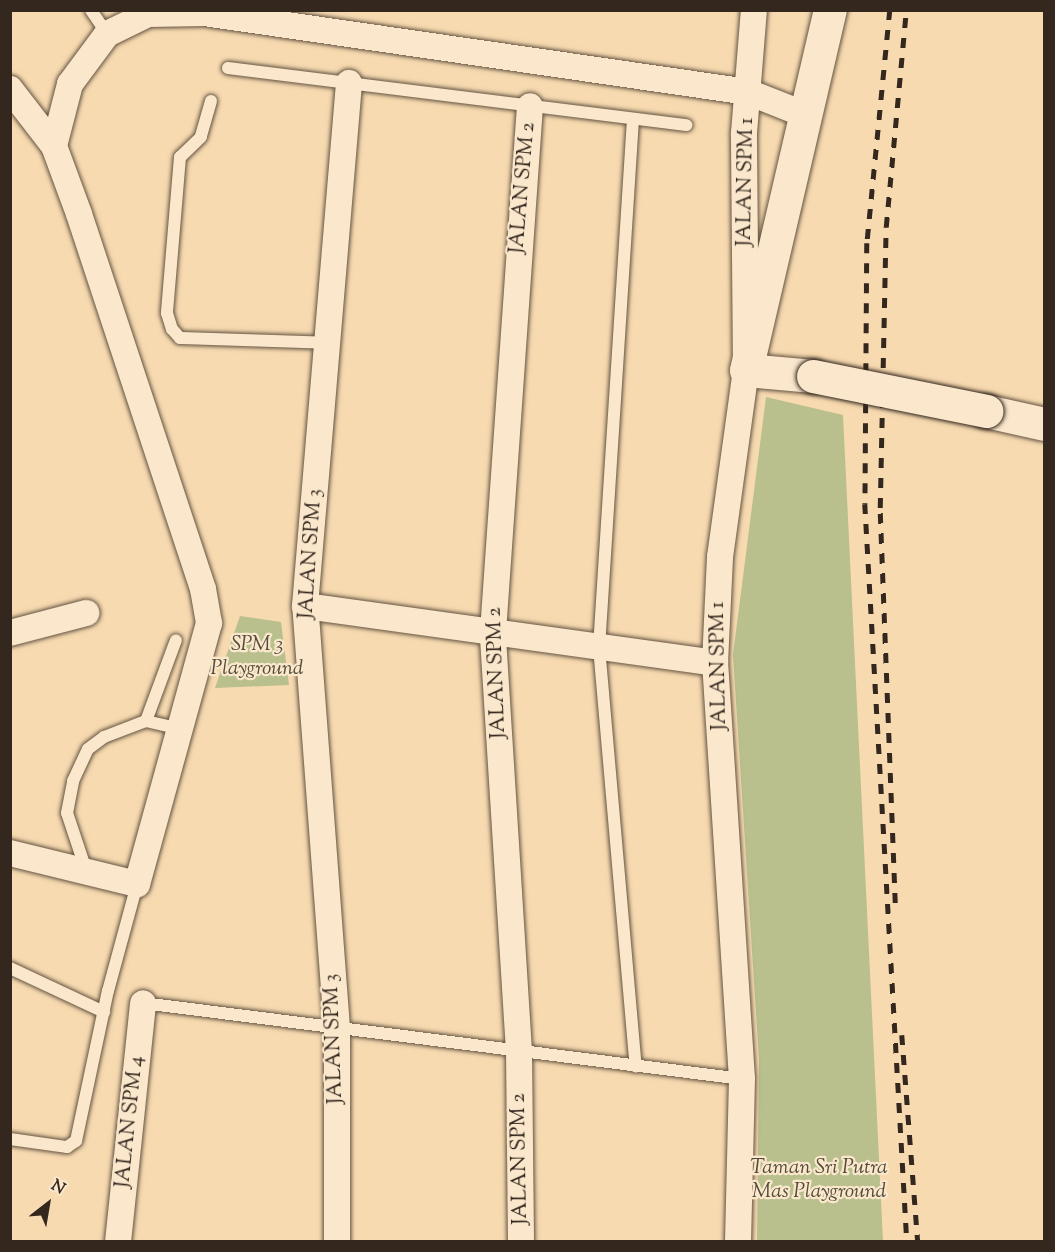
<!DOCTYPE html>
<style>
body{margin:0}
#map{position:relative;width:1055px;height:1252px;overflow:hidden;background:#f7dab0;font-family:"Sorts Mill Goudy",serif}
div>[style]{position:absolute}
.green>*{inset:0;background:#b9c08e}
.roads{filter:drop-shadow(0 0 2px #645442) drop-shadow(0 0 2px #645442)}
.lane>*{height:12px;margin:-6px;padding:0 6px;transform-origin:6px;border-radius:6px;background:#fae7cc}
.street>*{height:26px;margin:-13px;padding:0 13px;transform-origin:13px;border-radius:13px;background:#fae7cc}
.secondary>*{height:33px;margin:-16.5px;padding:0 16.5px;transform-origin:16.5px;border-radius:16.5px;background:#fae7cc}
.rail>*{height:4.5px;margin-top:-2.25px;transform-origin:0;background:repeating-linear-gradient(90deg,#33271e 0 10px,transparent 0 20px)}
.bridges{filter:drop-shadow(0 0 2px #33271e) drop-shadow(0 0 2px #33271e)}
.secondary-bridge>*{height:33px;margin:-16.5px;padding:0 16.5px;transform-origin:16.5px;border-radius:16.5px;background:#fae7cc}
span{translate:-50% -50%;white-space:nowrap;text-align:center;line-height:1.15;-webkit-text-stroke:4.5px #fae7cc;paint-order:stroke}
.street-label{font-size:21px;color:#33271e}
.park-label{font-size:21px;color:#544d3a;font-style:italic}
.frame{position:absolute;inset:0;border:12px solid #33271e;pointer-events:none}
.north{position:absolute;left:18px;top:1174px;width:60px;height:60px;-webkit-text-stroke:4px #fae7cc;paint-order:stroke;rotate:31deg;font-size:16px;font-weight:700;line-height:24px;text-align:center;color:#33271e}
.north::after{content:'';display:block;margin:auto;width:21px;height:27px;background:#33271e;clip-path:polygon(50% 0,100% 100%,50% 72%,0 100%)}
</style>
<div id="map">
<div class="green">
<div style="clip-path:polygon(766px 397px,843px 415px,883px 1241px,757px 1241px,759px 1060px,733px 655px)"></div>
<div style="clip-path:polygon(240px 616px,281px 622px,289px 685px,215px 688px)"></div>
</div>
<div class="roads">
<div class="lane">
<div style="left:91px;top:10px;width:29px;rotate:56deg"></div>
<div style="left:228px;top:68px;width:462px;rotate:7.1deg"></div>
<div style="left:211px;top:101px;width:37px;rotate:106deg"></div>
<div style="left:201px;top:137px;width:29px;rotate:136deg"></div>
<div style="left:180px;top:157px;width:157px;rotate:94.8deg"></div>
<div style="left:167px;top:313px;width:17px;rotate:73deg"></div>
<div style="left:172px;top:329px;width:12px;rotate:48deg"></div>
<div style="left:180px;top:338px;width:148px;rotate:1.9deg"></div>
<div style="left:633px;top:119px;width:529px;rotate:93.68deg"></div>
<div style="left:599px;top:647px;width:421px;rotate:85deg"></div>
<div style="left:146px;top:721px;width:86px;rotate:-69.7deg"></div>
<div style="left:87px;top:873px;width:63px;rotate:-108.4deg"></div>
<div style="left:67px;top:813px;width:33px;rotate:-79deg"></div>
<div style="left:73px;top:781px;width:35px;rotate:-65deg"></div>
<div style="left:88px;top:749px;width:20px;rotate:-37deg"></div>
<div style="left:104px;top:737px;width:45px;rotate:-20.9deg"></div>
<div style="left:146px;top:721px;width:35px;rotate:13deg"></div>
<div style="left:10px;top:968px;width:104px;rotate:25.1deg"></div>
<div style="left:143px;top:1003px;width:604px;rotate:7.23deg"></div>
<div style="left:10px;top:1139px;width:58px;rotate:8deg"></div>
<div style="left:67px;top:1147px;width:11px;rotate:-34deg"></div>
<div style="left:76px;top:1141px;width:153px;rotate:-78deg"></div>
<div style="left:108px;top:991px;width:111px;rotate:-74.8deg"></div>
</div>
<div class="street">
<div style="left:10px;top:89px;width:72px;rotate:52.3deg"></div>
<div style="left:54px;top:146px;width:72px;rotate:69.8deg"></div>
<div style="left:79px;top:214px;width:395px;rotate:71.7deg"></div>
<div style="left:203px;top:589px;width:35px;rotate:80deg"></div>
<div style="left:209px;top:623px;width:271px;rotate:105.4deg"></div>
<div style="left:137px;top:884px;width:131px;rotate:-166.3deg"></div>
<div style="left:54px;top:146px;width:64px;rotate:-75.5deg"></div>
<div style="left:70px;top:84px;width:62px;rotate:-53.5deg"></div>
<div style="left:107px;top:34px;width:46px;rotate:-26deg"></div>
<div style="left:148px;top:14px;width:56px;rotate:-1deg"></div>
<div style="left:204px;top:13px;width:550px;rotate:8.26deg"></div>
<div style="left:748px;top:92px;width:62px;rotate:21.6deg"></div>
<div style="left:305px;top:606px;width:414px;rotate:7.9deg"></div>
<div style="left:10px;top:633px;width:79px;rotate:-14.7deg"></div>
<div style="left:118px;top:1242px;width:240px;rotate:-84deg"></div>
<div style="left:337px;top:1242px;width:214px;rotate:-90deg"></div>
<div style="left:337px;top:1028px;width:423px;rotate:-94.3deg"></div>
<div style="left:305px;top:606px;width:525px;rotate:-85.19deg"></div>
<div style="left:521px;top:1242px;width:191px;rotate:-90.6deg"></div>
<div style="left:519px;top:1051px;width:420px;rotate:-93.6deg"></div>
<div style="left:493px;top:632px;width:527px;rotate:-85.98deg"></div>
<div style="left:738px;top:1242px;width:163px;rotate:-88.6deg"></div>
<div style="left:742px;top:1079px;width:417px;rotate:-93.7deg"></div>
<div style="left:715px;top:663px;width:106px;rotate:-87.3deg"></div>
<div style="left:720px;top:557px;width:189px;rotate:-82.1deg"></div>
<div style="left:746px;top:370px;width:237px;rotate:-90.5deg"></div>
<div style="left:744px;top:133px;width:123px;rotate:-85.4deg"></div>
</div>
<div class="secondary">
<div style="left:813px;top:376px;width:67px;rotate:-174.9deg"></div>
<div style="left:746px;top:370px;width:370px;rotate:-76.9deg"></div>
<div style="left:986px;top:411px;width:59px;rotate:12.6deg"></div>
</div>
</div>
<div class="rail">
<div style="left:890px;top:10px;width:234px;rotate:95.6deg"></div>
<div style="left:867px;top:243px;width:261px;rotate:90.4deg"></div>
<div style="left:865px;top:504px;width:739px;rotate:86.74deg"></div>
<div style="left:895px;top:903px;width:395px;rotate:-92.2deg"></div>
<div style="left:880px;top:508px;width:281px;rotate:-88.8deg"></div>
<div style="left:886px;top:227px;width:218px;rotate:-84.7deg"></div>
<div style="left:902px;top:1035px;width:208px;rotate:85.6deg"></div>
</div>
<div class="bridges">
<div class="secondary-bridge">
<div style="left:813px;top:376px;width:177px;rotate:11.4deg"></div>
</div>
</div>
<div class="street-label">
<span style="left:746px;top:182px;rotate:-89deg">JALAN SPM 1</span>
<span style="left:523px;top:188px;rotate:-85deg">JALAN SPM 2</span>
<span style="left:311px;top:554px;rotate:-86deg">JALAN SPM 3</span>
<span style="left:719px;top:666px;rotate:-91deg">JALAN SPM 1</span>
<span style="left:497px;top:673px;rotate:-92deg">JALAN SPM 2</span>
<span style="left:334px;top:1039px;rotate:-92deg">JALAN SPM 3</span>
<span style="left:130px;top:1122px;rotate:-84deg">JALAN SPM 4</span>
<span style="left:520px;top:1159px;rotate:-91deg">JALAN SPM 2</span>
</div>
<div class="park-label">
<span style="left:257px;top:657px">SPM 3<br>Playground</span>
<span style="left:819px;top:1180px">Taman Sri Putra<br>Mas Playground</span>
</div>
<div class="frame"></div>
<div class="north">N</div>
</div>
